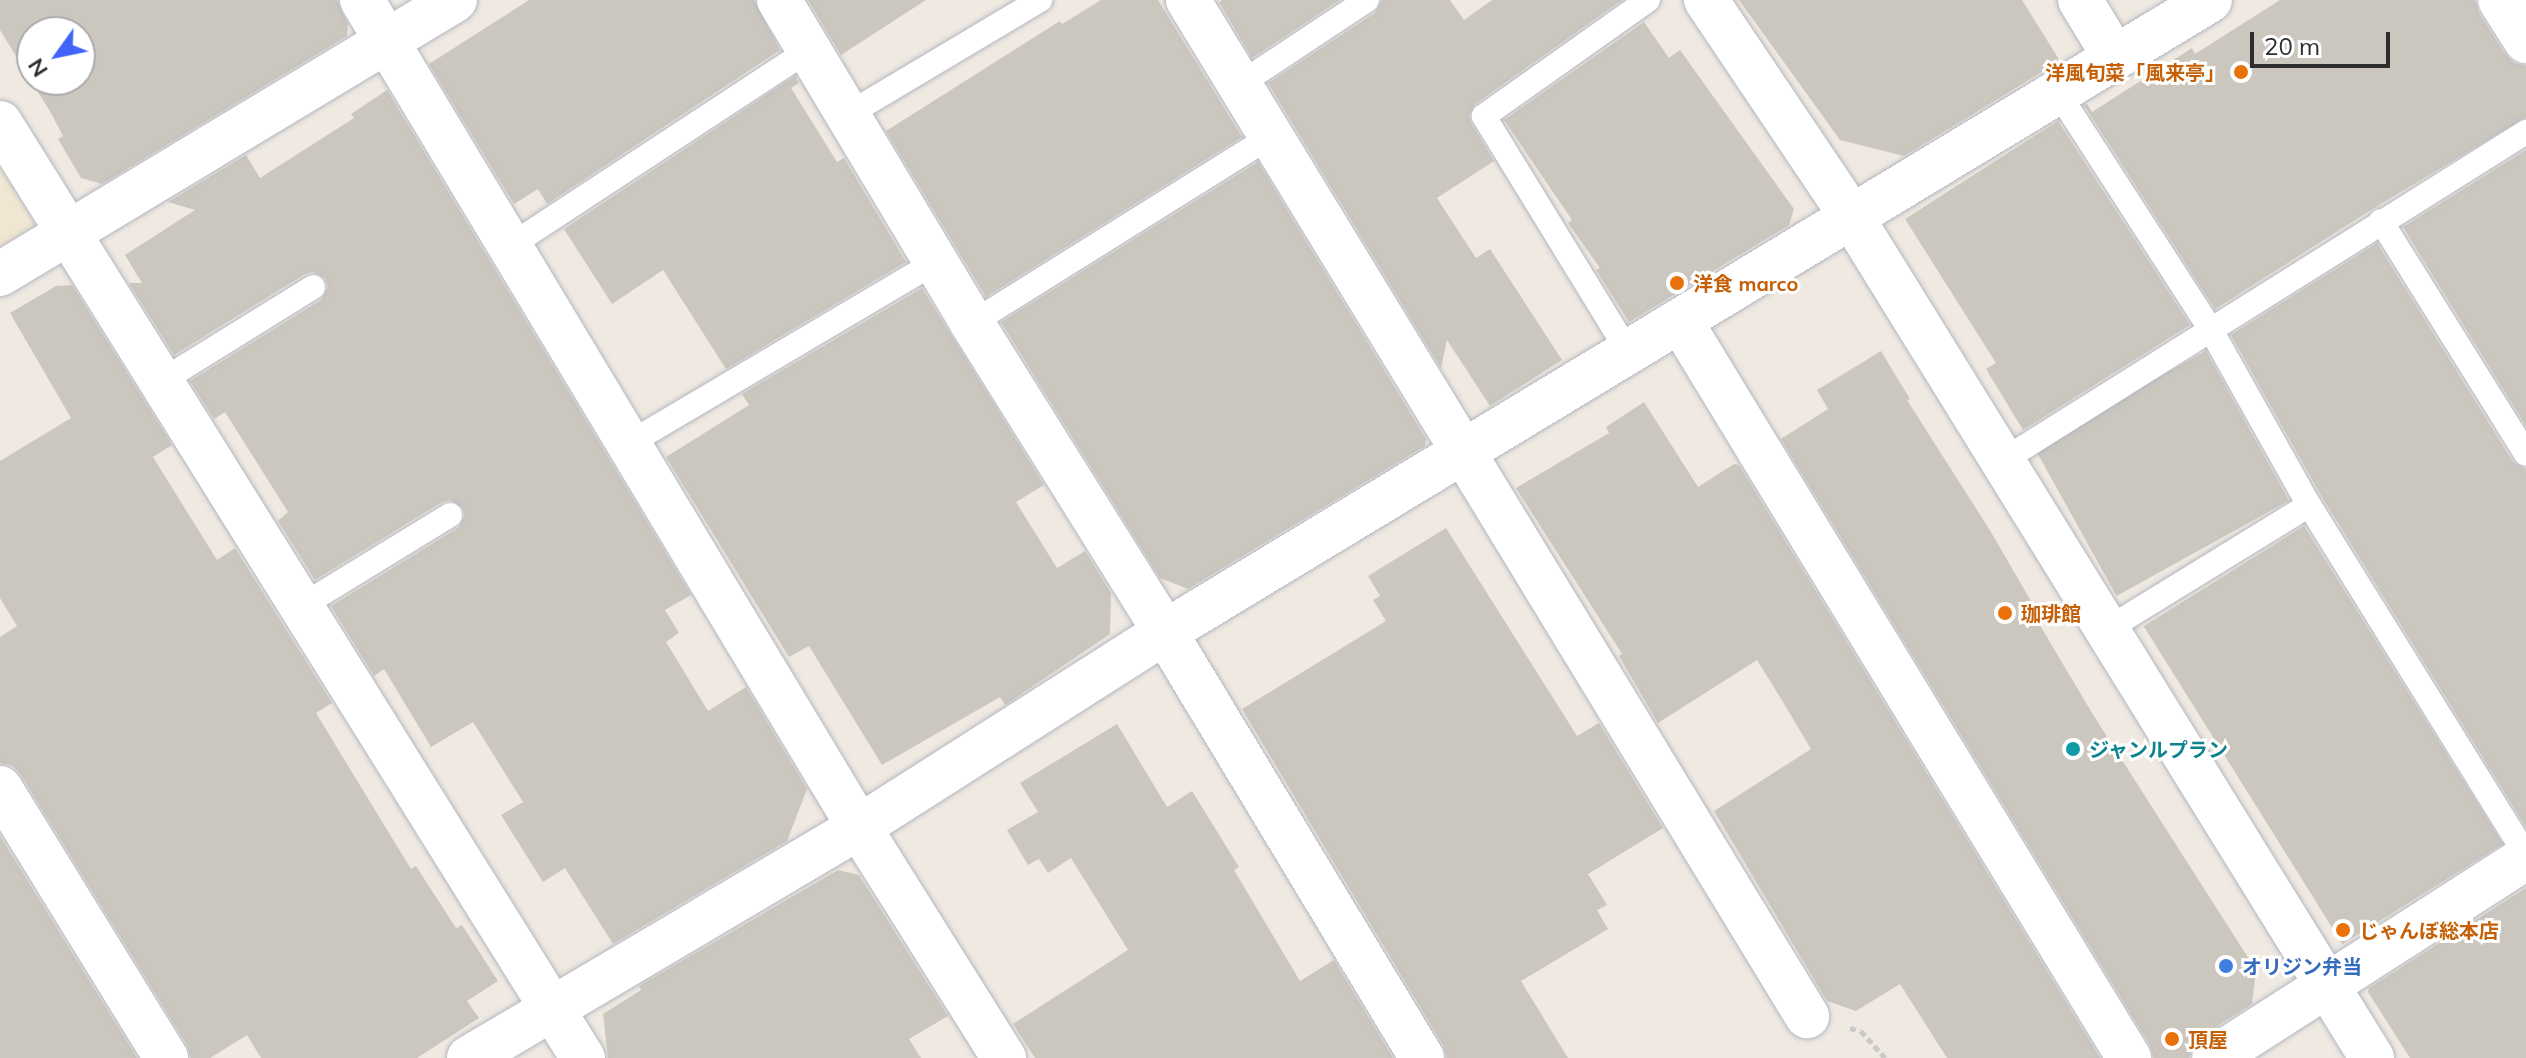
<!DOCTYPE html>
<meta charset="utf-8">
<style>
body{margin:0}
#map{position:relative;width:2526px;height:1058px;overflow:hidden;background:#efe9e1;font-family:Mulish,"Noto Sans JP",sans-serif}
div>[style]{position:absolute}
.education>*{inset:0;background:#f0e6d1}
.building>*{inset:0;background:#cbc7bf;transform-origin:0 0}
.path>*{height:5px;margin-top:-2.5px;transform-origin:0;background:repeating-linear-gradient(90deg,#c9c9c9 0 6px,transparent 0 10px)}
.roads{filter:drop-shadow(0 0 2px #b4b7c1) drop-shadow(0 0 2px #b4b7c1)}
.lane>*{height:24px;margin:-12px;padding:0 12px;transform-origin:12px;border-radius:12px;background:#fff}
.street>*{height:44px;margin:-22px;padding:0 22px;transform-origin:22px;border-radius:22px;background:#fff}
.secondary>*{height:44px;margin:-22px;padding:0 22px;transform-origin:22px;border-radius:22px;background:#fff}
.dots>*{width:22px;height:22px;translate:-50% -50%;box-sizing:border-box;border:4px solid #fff;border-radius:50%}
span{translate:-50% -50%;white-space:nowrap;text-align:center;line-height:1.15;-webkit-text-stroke:6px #fff;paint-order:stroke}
.food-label{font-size:20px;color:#c56008;font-weight:700}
.right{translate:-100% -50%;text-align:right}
.left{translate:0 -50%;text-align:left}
.culture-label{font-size:20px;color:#0d838f;font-weight:700}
.shop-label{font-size:20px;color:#366cbe;font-weight:700}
.north{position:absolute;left:16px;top:16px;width:80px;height:80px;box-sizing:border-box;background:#fff;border:2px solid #ababab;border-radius:50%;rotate:237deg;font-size:22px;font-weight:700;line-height:32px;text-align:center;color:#2e2e2e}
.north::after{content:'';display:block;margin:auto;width:28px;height:36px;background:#4264fb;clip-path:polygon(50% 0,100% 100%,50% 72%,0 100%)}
.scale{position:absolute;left:2250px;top:32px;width:140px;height:36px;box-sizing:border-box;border:4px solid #2e2e2e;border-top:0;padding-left:10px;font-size:24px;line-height:28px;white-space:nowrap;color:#2e2e2e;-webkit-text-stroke:6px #fff;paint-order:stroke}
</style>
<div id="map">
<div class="education">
<div style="clip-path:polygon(0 167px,35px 226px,0 247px)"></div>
</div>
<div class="building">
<div style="clip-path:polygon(evenodd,0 0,337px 0,348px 24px,347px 36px,102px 184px,81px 178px,58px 139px,63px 136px,51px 113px,0 30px,0 0,32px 32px,80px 32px,80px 80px,32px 80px,32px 32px)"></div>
<div style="clip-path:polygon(529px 0,754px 0,780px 50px,547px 204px,538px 189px,514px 204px,429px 64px)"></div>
<div style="clip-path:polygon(808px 0,926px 0,841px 55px)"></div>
<div style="clip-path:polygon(1101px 0,1158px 0,1242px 137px,986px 297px,886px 131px,1060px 21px,1062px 24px)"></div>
<div style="clip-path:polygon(1222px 0,1340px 0,1252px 58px,1219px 2px)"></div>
<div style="clip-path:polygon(1382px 0,1450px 0,1464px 20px,1492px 0,1622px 0,1475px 104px,1469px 116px,1471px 123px,1494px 161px,1437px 198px,1476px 258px,1490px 249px,1562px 360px,1490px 406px,1447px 340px,1441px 368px,1268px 83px,1375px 13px)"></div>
<div style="clip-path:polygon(1739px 0,2022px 0,2060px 61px,1904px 156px,1840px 140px)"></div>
<div style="clip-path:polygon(2280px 0,2475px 0,2479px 13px,2505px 54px,2514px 63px,2526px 66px,2526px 117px,2374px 208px,2215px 309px,2084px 105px,2087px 104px,2092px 112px,2192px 48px,2195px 54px)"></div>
<div style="clip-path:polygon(1644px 22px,1669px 58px,1680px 50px,1794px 209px,1789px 225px,1629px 322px,1596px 270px,1600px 268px,1568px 223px,1572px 220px,1504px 120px)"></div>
<div style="clip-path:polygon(795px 76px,799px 83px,791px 88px,837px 162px,844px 158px,906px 262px,726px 369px,663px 270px,612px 304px,564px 229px)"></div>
<div style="clip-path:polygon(387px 90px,691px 595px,665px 610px,679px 633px,666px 642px,708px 711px,746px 687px,807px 789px,787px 841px,613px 944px,565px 868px,543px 882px,501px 815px,523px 802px,473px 722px,431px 747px,384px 669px,374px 676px,331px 606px,458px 528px,465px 515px,462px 507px,450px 500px,442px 502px,315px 580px,278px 521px,288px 512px,225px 412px,214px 419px,190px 381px,321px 300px,328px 287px,325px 278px,313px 272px,305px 274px,174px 355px,129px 283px,142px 283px,125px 255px,195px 210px,168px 202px,246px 155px,260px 178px,354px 118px,351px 114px)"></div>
<div style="clip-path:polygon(2058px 121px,2190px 325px,2023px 430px,1986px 369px,1996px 363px,1905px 219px)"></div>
<div style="clip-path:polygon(2526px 150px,2526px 426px,2403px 227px)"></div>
<div style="clip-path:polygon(1258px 162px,1426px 439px,1425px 446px,1188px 589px,1160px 578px,1001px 322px)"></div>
<div style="clip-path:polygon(2377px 243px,2513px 462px,2526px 469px,2526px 827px,2322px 497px,2231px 335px)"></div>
<div style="clip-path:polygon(72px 285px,172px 445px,153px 457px,217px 560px,235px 548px,332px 703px,316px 713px,411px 869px,416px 866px,456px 928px,462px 925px,498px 981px,467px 1001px,479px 1018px,417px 1058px,261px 1058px,247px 1035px,210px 1058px,191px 1058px,187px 1045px,21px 775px,13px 766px,0 763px,0 637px,17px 626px,0 598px,0 461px,71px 418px,10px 313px,56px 286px)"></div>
<div style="clip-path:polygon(922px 288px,1044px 485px,1016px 502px,1057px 568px,1085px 551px,1111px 593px,1110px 634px,1005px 705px,1000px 697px,882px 765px,809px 646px,789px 657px,666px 457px,749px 405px,742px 394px)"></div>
<div style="clip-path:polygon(1881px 351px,1910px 399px,1907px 400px,1991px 532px,2042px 620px,2038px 622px,2092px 713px,2256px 970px,2252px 1004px,2200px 1037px,2192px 1046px,2189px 1058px,2154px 1058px,2150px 1045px,1781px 439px,1828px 409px,1817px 390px)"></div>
<div style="left:2206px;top:351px;width:171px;height:197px;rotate:61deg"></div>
<div style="clip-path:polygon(1644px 402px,1698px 487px,1734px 464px,1739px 465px,2100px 1058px,1947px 1058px,1900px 984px,1856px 1011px,1827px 1001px,1714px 811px,1811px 749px,1780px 697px,1757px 660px,1658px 723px,1619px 656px,1622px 654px,1516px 488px,1609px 433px,1606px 427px)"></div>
<div style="left:2304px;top:526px;width:375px;height:189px;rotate:58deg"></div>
<div style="clip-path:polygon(1446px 528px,1577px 736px,1599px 723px,1663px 828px,1588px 874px,1607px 905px,1597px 910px,1608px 929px,1521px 981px,1568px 1058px,1447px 1058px,1443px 1045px,1242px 709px,1386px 621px,1373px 600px,1380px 596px,1368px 576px)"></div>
<div style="clip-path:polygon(1117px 724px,1167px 807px,1192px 791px,1239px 867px,1234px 870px,1300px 981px,1334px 960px,1393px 1058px,1035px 1058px,1013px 1024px,1128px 950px,1071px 858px,1048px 873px,1039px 859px,1028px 865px,1007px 830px,1038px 812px,1020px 783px)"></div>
<div style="clip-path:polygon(0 836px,137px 1058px,0 1058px)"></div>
<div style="clip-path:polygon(838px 870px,859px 875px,948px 1016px,909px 1039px,921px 1058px,608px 1058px,603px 1014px,641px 990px,639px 986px)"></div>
<div style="clip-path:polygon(2526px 888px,2526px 1058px,2410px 1058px,2368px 992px,2369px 988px)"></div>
</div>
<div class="path">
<div style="left:1850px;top:1028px;width:11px;rotate:15deg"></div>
<div style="left:1861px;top:1031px;width:36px;rotate:48deg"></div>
</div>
<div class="roads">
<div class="lane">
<div style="left:1240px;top:84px;width:152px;rotate:-33.5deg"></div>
<div style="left:2057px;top:91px;width:284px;rotate:57.2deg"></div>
<div style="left:2211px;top:330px;width:201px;rotate:60.8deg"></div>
<div style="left:2309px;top:505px;width:412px;rotate:58.2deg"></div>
<div style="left:847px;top:115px;width:225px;rotate:-30.8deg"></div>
<div style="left:2381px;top:221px;width:274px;rotate:58.1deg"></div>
<div style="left:510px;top:246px;width:357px;rotate:-33.3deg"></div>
<div style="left:972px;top:323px;width:353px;rotate:-32deg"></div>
<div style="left:1629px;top:353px;width:278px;rotate:-121.5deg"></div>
<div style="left:1484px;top:116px;width:201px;rotate:-35.3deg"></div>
<div style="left:160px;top:382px;width:180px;rotate:-31.8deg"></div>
<div style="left:628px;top:444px;width:358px;rotate:-30.6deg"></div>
<div style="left:2002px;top:461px;width:619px;rotate:-32.12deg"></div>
<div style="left:300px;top:607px;width:176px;rotate:-31.5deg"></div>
<div style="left:2106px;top:630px;width:238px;rotate:-31.6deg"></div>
</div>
<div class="street">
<div style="left:362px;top:0;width:965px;rotate:59deg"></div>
<div style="left:859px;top:827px;width:273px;rotate:57.9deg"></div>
<div style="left:779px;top:0;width:376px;rotate:59.1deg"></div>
<div style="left:972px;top:323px;width:364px;rotate:58deg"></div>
<div style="left:1188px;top:0;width:1190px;rotate:58.65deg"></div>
<div style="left:1706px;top:0;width:260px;rotate:56.1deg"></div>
<div style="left:1851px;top:216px;width:990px;rotate:58.25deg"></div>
<div style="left:2080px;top:0;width:66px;rotate:58.7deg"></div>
<div style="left:2500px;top:0;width:49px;rotate:57.6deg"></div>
<div style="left:0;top:123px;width:1102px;rotate:58.06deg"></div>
<div style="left:0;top:274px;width:531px;rotate:-31.06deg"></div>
<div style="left:1681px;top:322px;width:862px;rotate:58.67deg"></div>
<div style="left:0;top:788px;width:317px;rotate:58.4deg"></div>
<div style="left:469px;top:1058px;width:453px;rotate:-30.6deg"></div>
<div style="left:859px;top:827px;width:363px;rotate:-32.5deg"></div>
<div style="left:1165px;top:632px;width:1221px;rotate:-31.16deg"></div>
<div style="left:2214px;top:1058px;width:371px;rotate:-32.7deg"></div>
</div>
<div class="secondary">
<div style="left:1165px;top:632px;width:498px;rotate:58.9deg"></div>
</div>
</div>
<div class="dots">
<div style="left:2241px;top:72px;background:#e8710a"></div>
<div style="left:1677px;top:283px;background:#e8710a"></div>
<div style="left:2005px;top:613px;background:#e8710a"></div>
<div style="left:2073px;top:749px;background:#0f9aa8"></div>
<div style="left:2343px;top:930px;background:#e8710a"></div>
<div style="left:2226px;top:966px;background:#3f7fe0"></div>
<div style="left:2172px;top:1039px;background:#e8710a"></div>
</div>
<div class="food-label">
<span class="right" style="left:2225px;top:72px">洋風旬菜「風来亭」</span>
<span class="left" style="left:1693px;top:283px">洋食 marco</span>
<span class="left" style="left:2021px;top:613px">珈琲館</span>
<span class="left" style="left:2359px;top:930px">じゃんぼ総本店</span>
<span class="left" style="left:2188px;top:1039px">頂屋</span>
</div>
<div class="culture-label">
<span class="left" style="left:2089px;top:749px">ジャンルプラン</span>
</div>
<div class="shop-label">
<span class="left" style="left:2242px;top:966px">オリジン弁当</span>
</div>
<div class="north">N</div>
<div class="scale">20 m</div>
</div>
